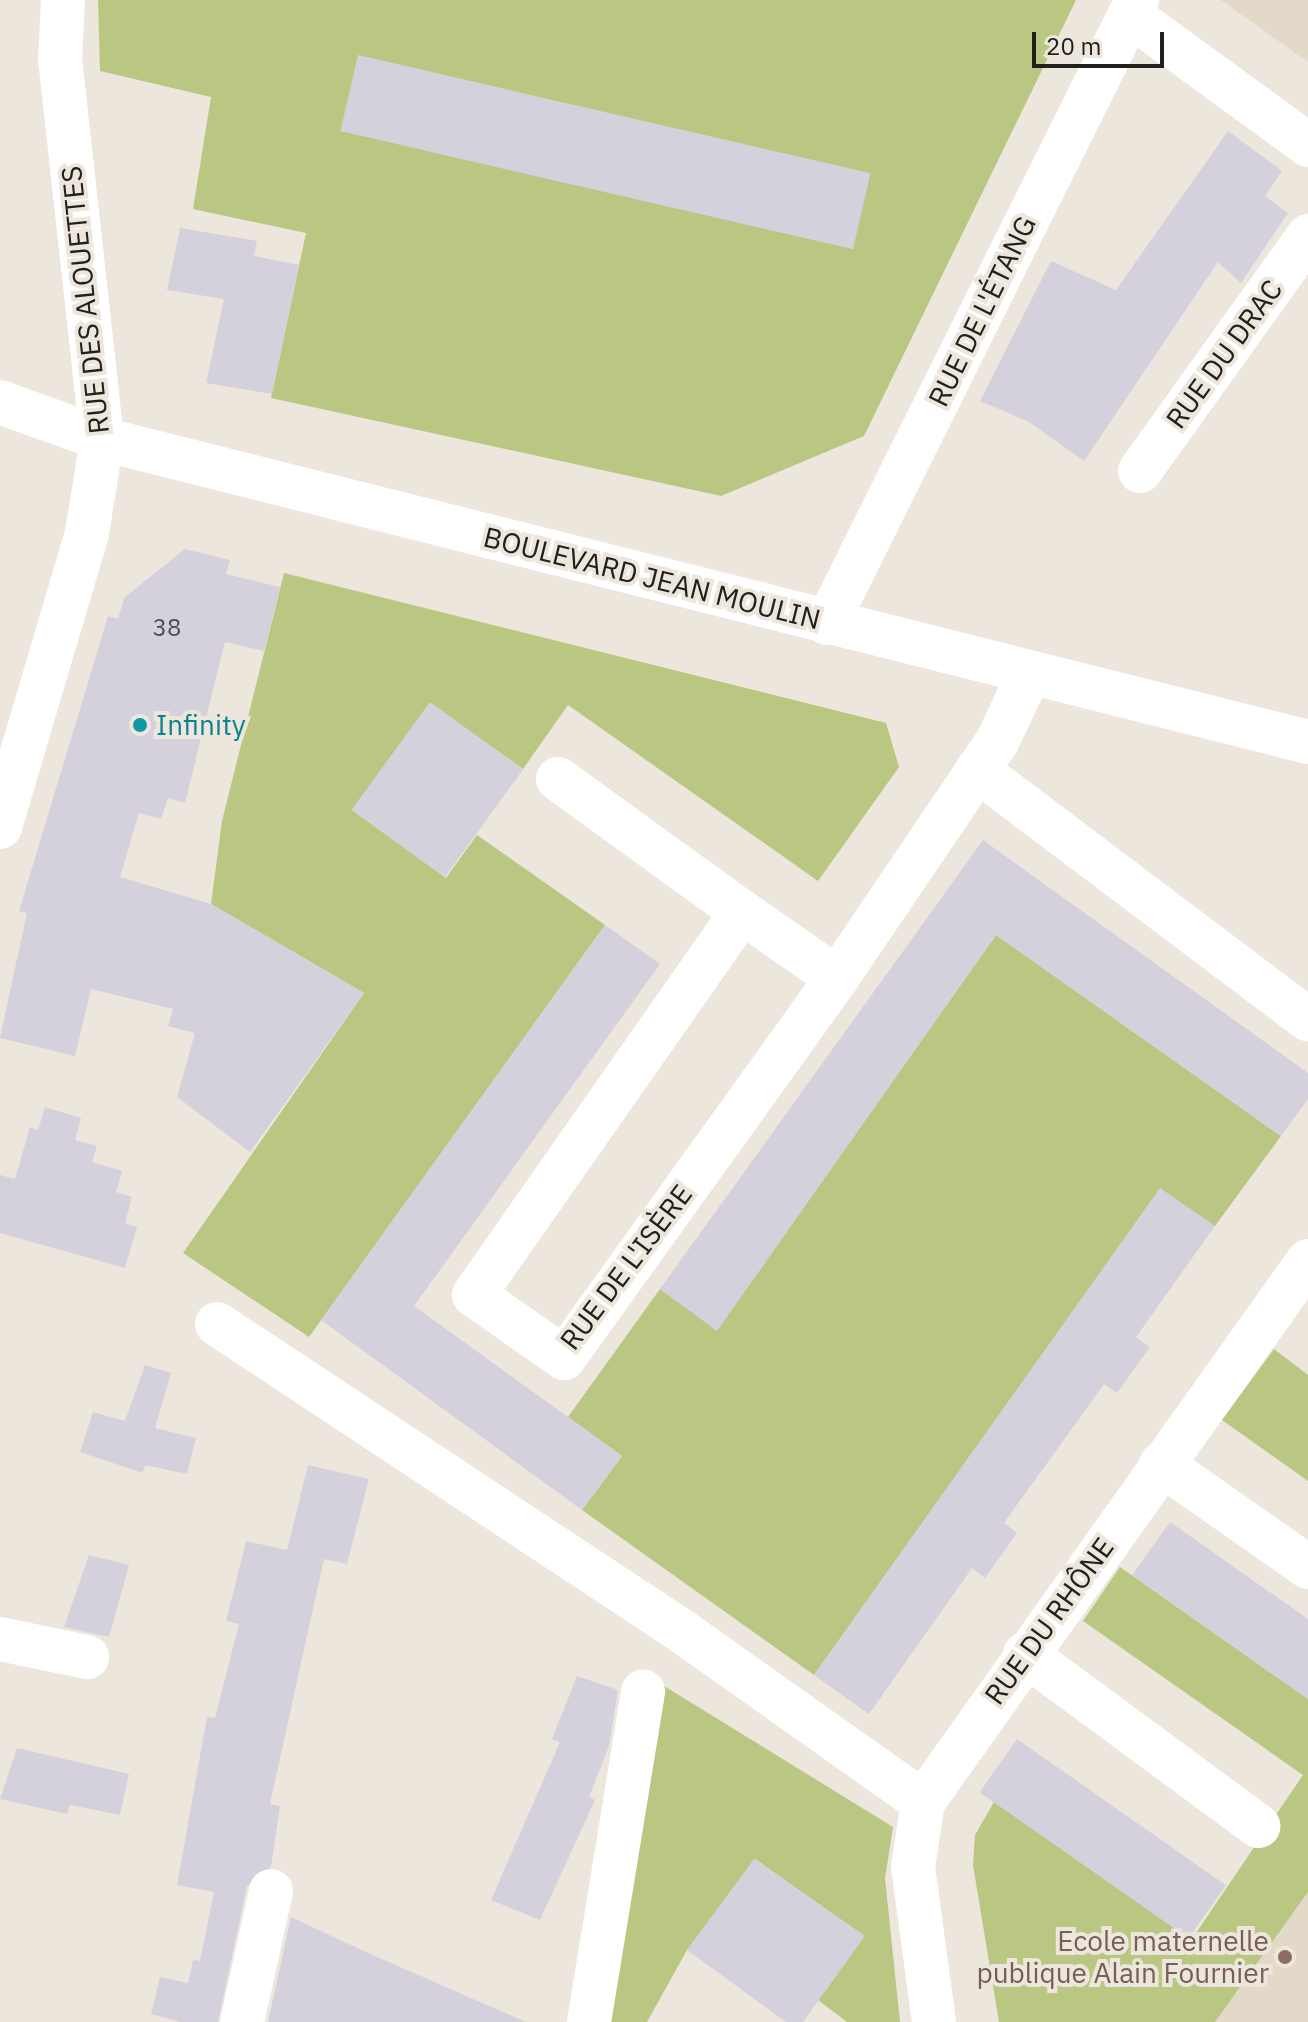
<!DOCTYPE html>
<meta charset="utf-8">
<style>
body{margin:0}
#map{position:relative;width:1308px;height:2022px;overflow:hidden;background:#ede6dc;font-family:"IBM Plex Sans",sans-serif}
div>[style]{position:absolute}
.built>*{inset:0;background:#e3d9c8}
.green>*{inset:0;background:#b9c782}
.building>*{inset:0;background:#d5d1dc;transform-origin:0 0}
.street>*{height:44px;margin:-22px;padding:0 22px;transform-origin:22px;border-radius:22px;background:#fff}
.primary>*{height:44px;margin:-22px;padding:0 22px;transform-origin:22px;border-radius:22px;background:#fff}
.dots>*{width:22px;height:22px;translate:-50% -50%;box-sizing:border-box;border:4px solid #ede6dc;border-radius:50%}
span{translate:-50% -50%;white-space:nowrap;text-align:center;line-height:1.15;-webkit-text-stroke:8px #ede6dc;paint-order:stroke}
.number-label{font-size:24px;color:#4f4c4c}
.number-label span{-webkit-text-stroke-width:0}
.street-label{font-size:28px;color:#22201c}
.culture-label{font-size:28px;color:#0d838f}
.left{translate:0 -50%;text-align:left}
.education-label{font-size:28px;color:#785e54}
.right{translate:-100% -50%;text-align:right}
.scale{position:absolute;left:1032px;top:32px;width:132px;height:36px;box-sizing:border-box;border:4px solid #22201c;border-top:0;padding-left:10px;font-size:24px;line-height:28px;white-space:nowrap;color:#22201c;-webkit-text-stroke:6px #ede6dc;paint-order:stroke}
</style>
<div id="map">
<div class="built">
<div style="clip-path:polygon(1221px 0,1308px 0,1308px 62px)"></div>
<div style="clip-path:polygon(1308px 1892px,1308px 2022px,1215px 2022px)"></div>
</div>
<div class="green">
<div style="clip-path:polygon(98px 0,1076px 0,864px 436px,721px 496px,271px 398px,306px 233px,193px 209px,211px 97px,100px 71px)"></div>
<div style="clip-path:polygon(284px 573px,886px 723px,899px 767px,818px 881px,568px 705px,523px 769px,430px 703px,352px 810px,446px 878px,477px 835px,605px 925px,309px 1337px,183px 1253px,364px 993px,211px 904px,222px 821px)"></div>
<div style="clip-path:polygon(996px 935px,1281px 1136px,1215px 1226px,1160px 1189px,814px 1675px,582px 1510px,622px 1456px,568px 1417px,660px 1289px,717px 1330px)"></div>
<div style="clip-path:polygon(1274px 1349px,1308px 1375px,1308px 1481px,1222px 1420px)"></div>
<div style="clip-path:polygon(1120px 1567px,1308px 1699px,1308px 1892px,1215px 2022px,999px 2022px,973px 1865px,975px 1835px,994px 1802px,1192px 1939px,1303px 1775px,1083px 1621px)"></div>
<div style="clip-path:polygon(656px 1681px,893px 1827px,885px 1878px,900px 2022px,847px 2022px,818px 2000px,864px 1936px,755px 1859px,687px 1950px,647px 2022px,603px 2022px)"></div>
</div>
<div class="building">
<div style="left:358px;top:55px;width:526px;height:78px;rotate:13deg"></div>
<div style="clip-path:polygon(1228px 131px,1282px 171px,1265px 196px,1288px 213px,1241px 283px,1218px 262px,1084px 461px,1029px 422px,980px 401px,1051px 261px,1116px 290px)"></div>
<div style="clip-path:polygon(180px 228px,257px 241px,254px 256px,299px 265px,272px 394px,206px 383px,224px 299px,167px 290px)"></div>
<div style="clip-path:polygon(185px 549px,230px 560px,226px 574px,280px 587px,264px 651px,225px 642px,185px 803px,168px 798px,161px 819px,139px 813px,120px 877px,211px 904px,364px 993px,250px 1152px,177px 1097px,195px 1033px,168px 1026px,173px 1009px,91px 989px,75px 1056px,0 1038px,27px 913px,19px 911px,108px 616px,118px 619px,124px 598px)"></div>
<div style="left:430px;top:702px;width:115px;height:133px;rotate:36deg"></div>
<div style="clip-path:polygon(983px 840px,1308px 1073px,1308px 1099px,1281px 1136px,996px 935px,717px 1331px,660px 1289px)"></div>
<div style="clip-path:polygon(605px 925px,660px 964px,414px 1306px,622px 1456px,582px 1510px,321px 1320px)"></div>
<div style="clip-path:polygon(45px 1107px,81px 1118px,75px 1140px,97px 1146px,92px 1162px,122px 1171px,116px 1192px,132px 1197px,125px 1223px,137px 1227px,125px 1268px,0 1233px,0 1175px,15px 1179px,30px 1127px,38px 1130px)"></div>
<div style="clip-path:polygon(1160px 1188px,1215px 1226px,1136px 1337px,1150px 1347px,1117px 1393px,1104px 1384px,1004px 1523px,1017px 1533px,985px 1578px,972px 1568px,869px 1714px,814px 1675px)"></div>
<div style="clip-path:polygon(145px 1365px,171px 1373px,155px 1428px,196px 1438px,187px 1474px,145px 1465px,143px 1473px,80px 1452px,93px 1412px,125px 1421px)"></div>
<div style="clip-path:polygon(308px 1465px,369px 1479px,347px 1564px,324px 1559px,270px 1804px,280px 1806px,271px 1867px,247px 1886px,218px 2022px,181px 2022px,151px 2014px,160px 1977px,188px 1983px,193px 1960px,200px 1961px,214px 1892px,177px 1885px,207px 1717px,215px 1718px,239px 1624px,226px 1621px,246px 1541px,287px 1550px)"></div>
<div style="clip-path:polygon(1170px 1522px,1308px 1619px,1308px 1699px,1132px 1575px)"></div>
<div style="clip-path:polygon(89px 1555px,129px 1565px,109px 1637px,64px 1627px)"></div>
<div style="clip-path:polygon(577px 1676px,618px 1690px,609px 1746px,589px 1797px,595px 1800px,540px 1920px,491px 1900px,560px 1742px,552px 1739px)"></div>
<div style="left:1017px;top:1739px;width:255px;height:65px;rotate:35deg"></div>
<div style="clip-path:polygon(17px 1748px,129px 1774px,120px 1815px,70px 1805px,67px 1814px,0 1799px)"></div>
<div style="clip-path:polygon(754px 1859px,865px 1936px,803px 2022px,786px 2022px,687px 1950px)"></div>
<div style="clip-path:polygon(291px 1917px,368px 1953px,526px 2022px,268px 2022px)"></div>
</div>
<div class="street">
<div style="left:1130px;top:15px;width:220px;rotate:36.1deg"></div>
<div style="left:1140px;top:471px;width:289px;rotate:-54.4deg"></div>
<div style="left:827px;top:623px;width:696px;rotate:-63.55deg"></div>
<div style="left:977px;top:770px;width:414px;rotate:37deg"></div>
<div style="left:558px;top:779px;width:227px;rotate:35.9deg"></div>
<div style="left:742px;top:912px;width:467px;rotate:125deg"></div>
<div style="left:474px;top:1295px;width:110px;rotate:35deg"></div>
<div style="left:564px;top:1358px;width:468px;rotate:-54.3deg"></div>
<div style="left:837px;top:978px;width:285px;rotate:-55.9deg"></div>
<div style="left:997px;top:742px;width:75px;rotate:-64.8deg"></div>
<div style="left:0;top:827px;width:307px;rotate:-73.5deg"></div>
<div style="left:87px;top:533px;width:95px;rotate:-80.9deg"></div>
<div style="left:102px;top:439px;width:381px;rotate:-96.3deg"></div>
<div style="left:60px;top:60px;width:60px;rotate:-87.1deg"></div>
<div style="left:742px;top:912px;width:116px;rotate:34.8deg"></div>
<div style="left:217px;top:1324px;width:559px;rotate:33.46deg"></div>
<div style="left:683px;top:1632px;width:294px;rotate:35.3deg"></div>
<div style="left:1161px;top:1464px;width:179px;rotate:35deg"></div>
<div style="left:0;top:1639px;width:89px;rotate:11.7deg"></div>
<div style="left:1025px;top:1654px;width:290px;rotate:36.4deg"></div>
<div style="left:242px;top:2022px;width:134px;rotate:-77.5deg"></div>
<div style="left:589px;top:2022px;width:335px;rotate:-80.7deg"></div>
<div style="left:934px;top:2022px;width:156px;rotate:-97.7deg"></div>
<div style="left:913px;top:1867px;width:66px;rotate:-81.3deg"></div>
<div style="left:923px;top:1802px;width:664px;rotate:-54.56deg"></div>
</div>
<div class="primary">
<div style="left:0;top:402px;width:109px;rotate:19.9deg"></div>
<div style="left:102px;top:439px;width:1243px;rotate:14.1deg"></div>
</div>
<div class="dots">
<div style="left:140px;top:725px;background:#0f9aa8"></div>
<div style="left:1285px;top:1957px;background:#8d6e63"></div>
</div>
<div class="number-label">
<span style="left:167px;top:628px">38</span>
</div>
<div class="street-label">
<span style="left:85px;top:300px;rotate:-96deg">RUE DES ALOUETTES</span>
<span style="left:982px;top:311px;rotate:-64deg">RUE DE L'ÉTANG</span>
<span style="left:1224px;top:354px;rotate:-54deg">RUE DU DRAC</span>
<span style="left:652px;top:578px;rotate:14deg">BOULEVARD JEAN MOULIN</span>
<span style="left:626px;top:1267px;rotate:-53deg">RUE DE L'ISÈRE</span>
<span style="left:1049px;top:1621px;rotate:-54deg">RUE DU RHÔNE</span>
</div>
<div class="culture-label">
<span class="left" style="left:156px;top:725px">Infinity</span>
</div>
<div class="education-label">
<span class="right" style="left:1269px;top:1957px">Ecole maternelle<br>publique Alain Fournier</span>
</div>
<div class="scale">20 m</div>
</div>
